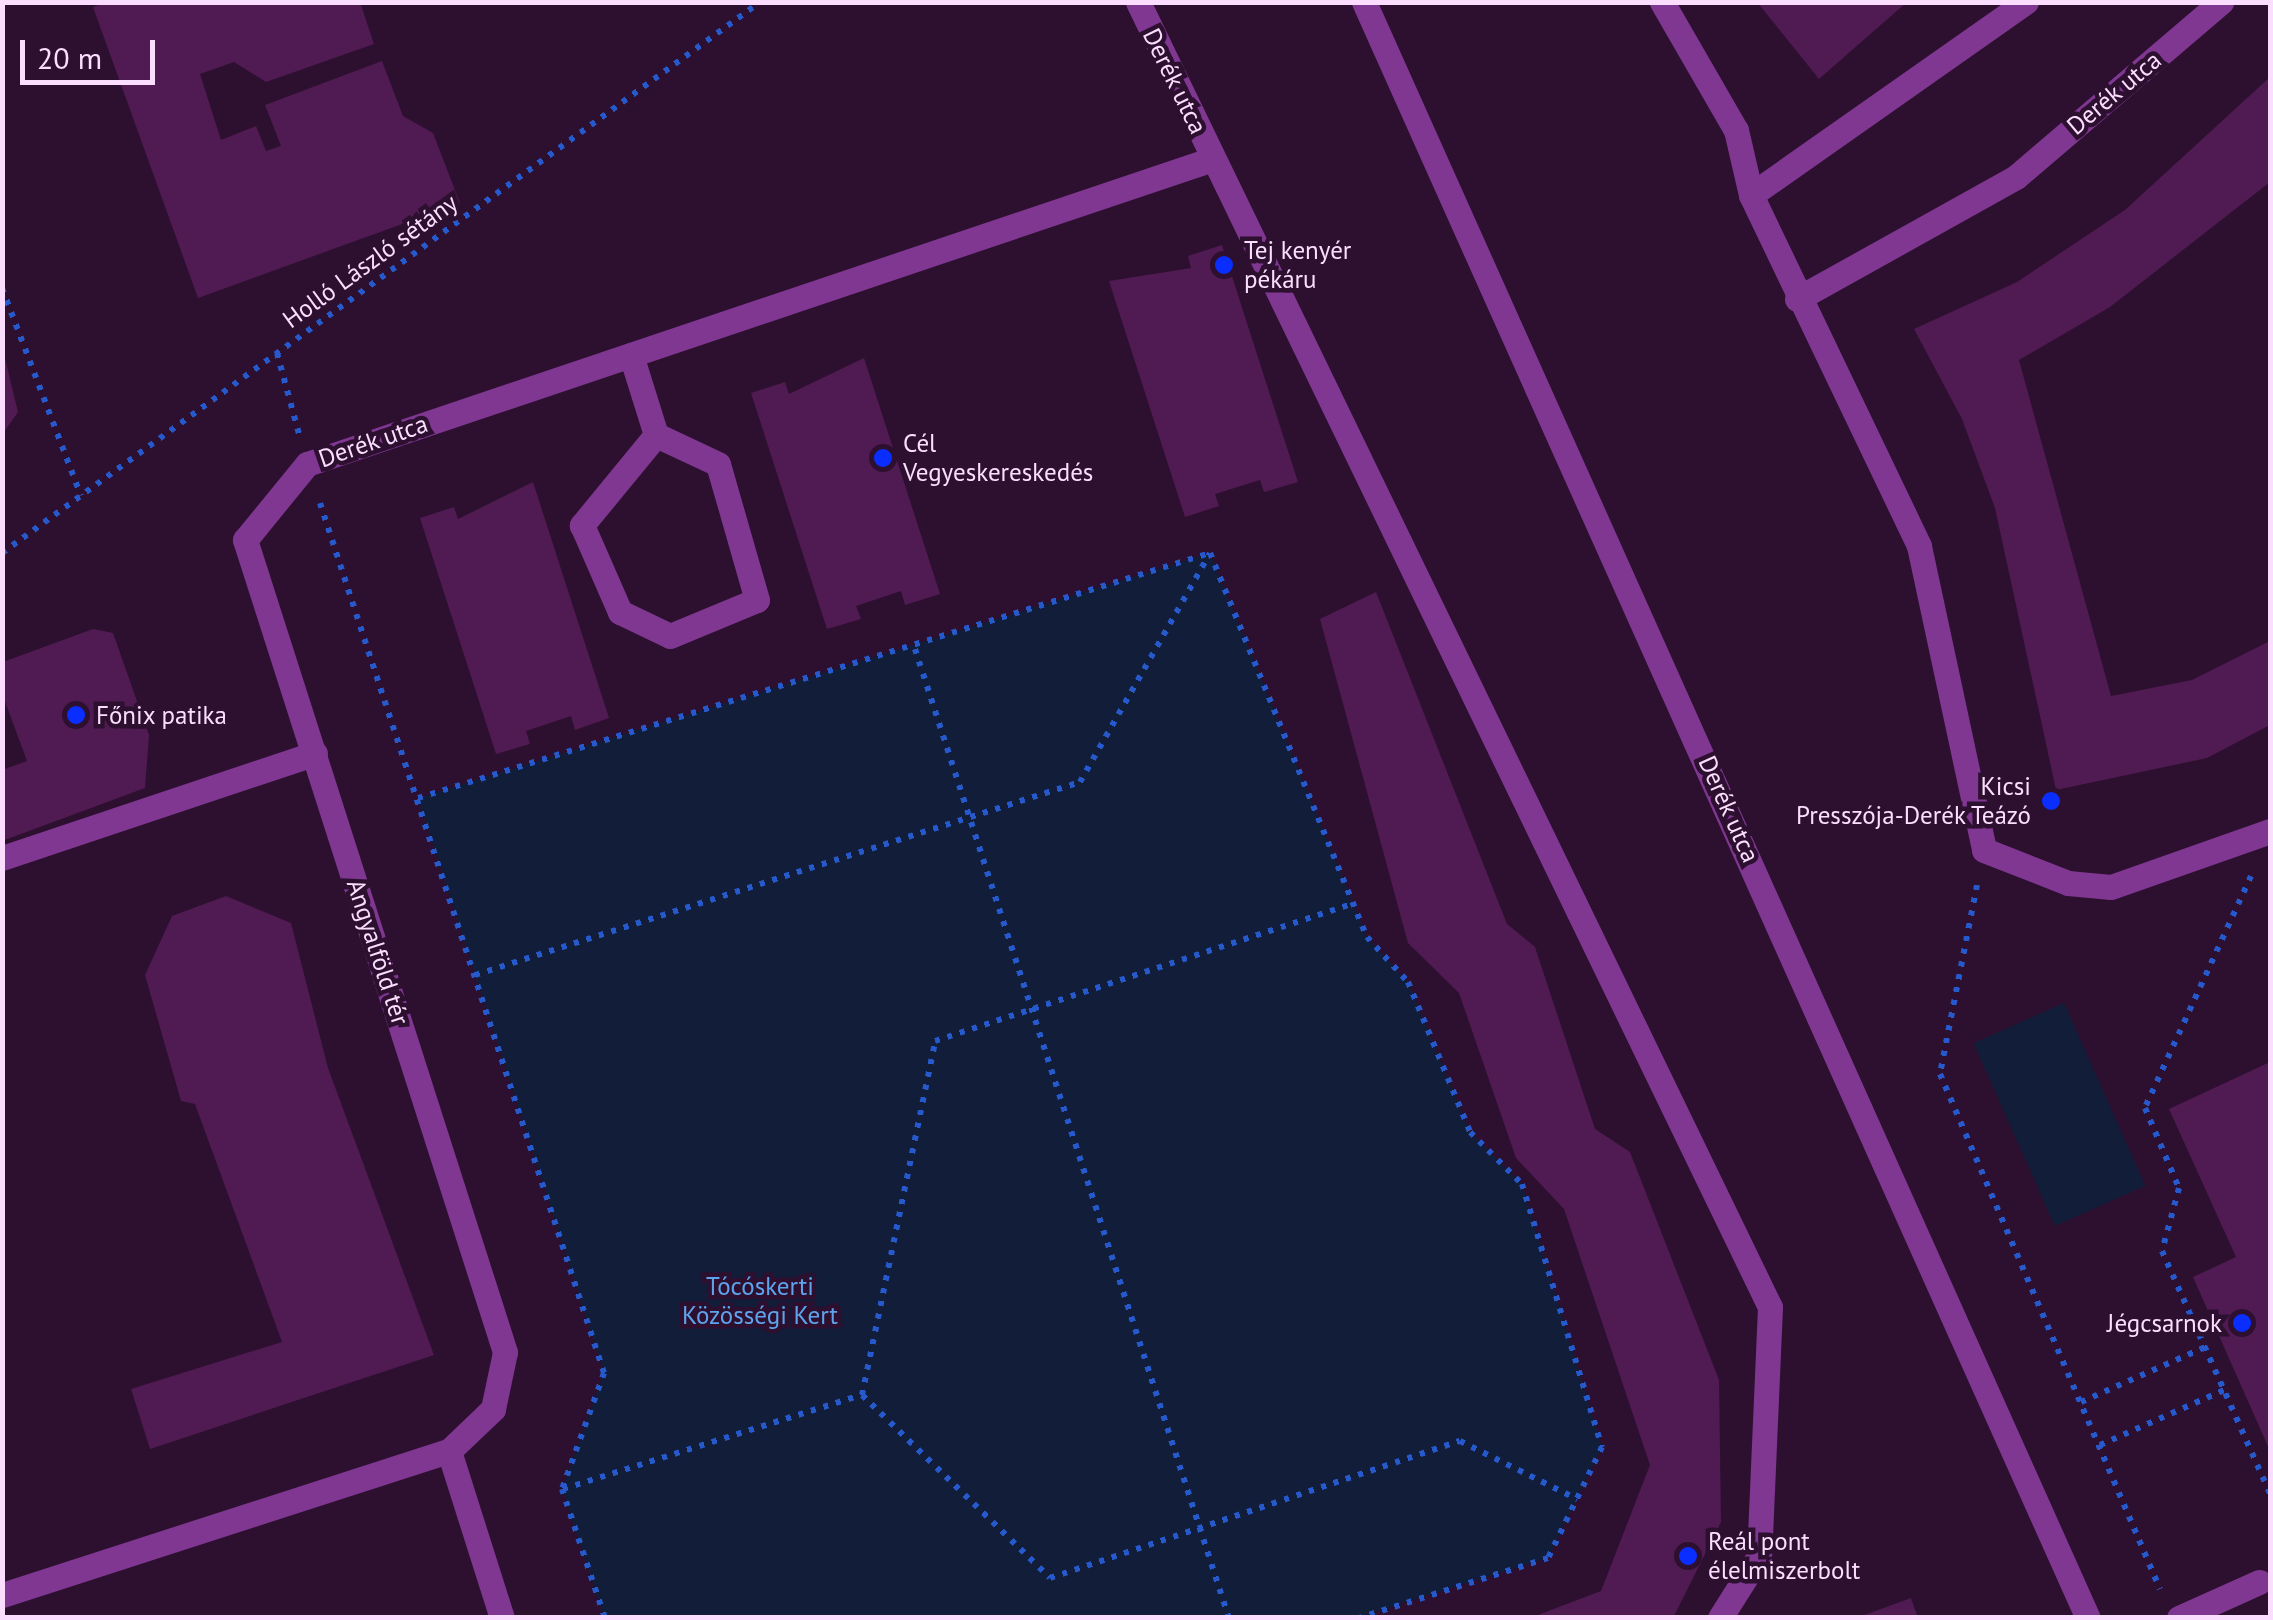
<!DOCTYPE html>
<meta charset="utf-8">
<style>
body{margin:0}
#map{position:relative;width:2273px;height:1620px;overflow:hidden;background:#2d102f;font-family:"PT Sans",sans-serif}
div>[style]{position:absolute}
.green>*{inset:0;background:#121d3a;transform-origin:0 0}
.building>*{inset:0;background:#501a52}
.path>*{height:6px;margin-top:-3px;transform-origin:0;background:repeating-linear-gradient(90deg,#2559cc 0 5px,transparent 0 13px)}
.minor>*{height:25px;margin:-12.5px;padding:0 12.5px;transform-origin:12.5px;border-radius:12.5px;background:#7f3792}
.dots>*{width:28px;height:28px;translate:-50% -50%;box-sizing:border-box;border:5px solid #2d102f;border-radius:50%}
span{translate:-50% -50%;white-space:nowrap;text-align:center;line-height:1.15;-webkit-text-stroke:9px #2d102f;paint-order:stroke}
.street-label{font-size:25px;color:#fbdeff}
.poi-label{font-size:25px;color:#fbdeff}
.left{translate:0 -50%;text-align:left}
.right{translate:-100% -50%;text-align:right}
.park-label{font-size:25px;color:#5da4ec}
.frame{position:absolute;inset:0;border:5px solid #fbdeff;pointer-events:none}
.scale{position:absolute;left:20px;top:40px;width:135px;height:45px;box-sizing:border-box;border:5px solid #fbdeff;border-top:0;padding-left:12px;font-size:30px;line-height:35px;white-space:nowrap;color:#fbdeff;-webkit-text-stroke:8px #2d102f;paint-order:stroke}
</style>
<div id="map">
<div class="green">
<div style="clip-path:polygon(1210px 553px,1367px 937px,1408px 982px,1470px 1132px,1522px 1184px,1602px 1447px,1548px 1558px,1359px 1617px,604px 1617px,562px 1489px,604px 1372px,418px 798px)"></div>
<div style="left:2064px;top:1003px;width:200px;height:99px;rotate:66deg"></div>
</div>
<div class="building">
<div style="clip-path:polygon(107px 2px,360px 2px,374px 44px,266px 82px,234px 62px,200px 74px,221px 140px,256px 126px,266px 151px,281px 146px,265px 105px,382px 61px,403px 116px,433px 133px,460px 203px,198px 298px,93px 7px)"></div>
<div style="clip-path:polygon(1757px 2px,1907px 2px,1819px 79px)"></div>
<div style="clip-path:polygon(2270px 77px,2270px 182px,2110px 307px,2019px 360px,2111px 696px,2192px 680px,2270px 641px,2270px 725px,2207px 758px,2056px 790px,1995px 508px,1962px 419px,1914px 329px,2017px 282px,2125px 210px)"></div>
<div style="clip-path:polygon(1222px 245px,1298px 482px,1264px 492px,1260px 480px,1215px 494px,1219px 506px,1185px 517px,1109px 281px,1191px 268px,1188px 256px)"></div>
<div style="clip-path:polygon(3px 350px,18px 412px,2px 435px,2px 351px)"></div>
<div style="clip-path:polygon(864px 358px,940px 594px,905px 605px,901px 591px,856px 606px,861px 619px,827px 629px,751px 393px,785px 382px,789px 394px)"></div>
<div style="clip-path:polygon(533px 482px,609px 718px,575px 730px,571px 716px,526px 731px,530px 744px,496px 754px,420px 518px,454px 507px,458px 519px)"></div>
<div style="clip-path:polygon(1376px 592px,1507px 924px,1535px 947px,1595px 1129px,1630px 1152px,1719px 1380px,1721px 1522px,1673px 1618px,1530px 1618px,1601px 1591px,1650px 1465px,1564px 1209px,1516px 1158px,1459px 993px,1408px 943px,1320px 619px)"></div>
<div style="clip-path:polygon(93px 629px,113px 633px,149px 735px,145px 788px,2px 841px,2px 770px,27px 761px,3px 696px,3px 662px)"></div>
<div style="clip-path:polygon(226px 896px,291px 923px,328px 1068px,434px 1355px,150px 1449px,131px 1389px,282px 1342px,195px 1104px,181px 1101px,145px 975px,172px 916px)"></div>
<div style="clip-path:polygon(2270px 1062px,2270px 1451px,2193px 1277px,2236px 1257px,2169px 1109px)"></div>
<div style="clip-path:polygon(1911px 1598px,1918px 1618px,1859px 1618px,1859px 1617px)"></div>
</div>
<div class="path">
<div style="left:2px;top:288px;width:222px;rotate:69.2deg"></div>
<div style="left:277px;top:353px;width:84px;rotate:74.8deg"></div>
<div style="left:320px;top:503px;width:915px;rotate:71.92deg"></div>
<div style="left:604px;top:1373px;width:123px;rotate:109.9deg"></div>
<div style="left:562px;top:1489px;width:136px;rotate:71.6deg"></div>
<div style="left:2px;top:553px;width:937px;rotate:-36.01deg"></div>
<div style="left:915px;top:649px;width:1019px;rotate:72.05deg"></div>
<div style="left:418px;top:798px;width:829px;rotate:-17.19deg"></div>
<div style="left:1210px;top:553px;width:415px;rotate:67.8deg"></div>
<div style="left:1367px;top:937px;width:61px;rotate:47.7deg"></div>
<div style="left:1408px;top:982px;width:162px;rotate:67.5deg"></div>
<div style="left:1470px;top:1132px;width:74px;rotate:45deg"></div>
<div style="left:1522px;top:1184px;width:275px;rotate:73.1deg"></div>
<div style="left:1602px;top:1447px;width:123px;rotate:115.9deg"></div>
<div style="left:1548px;top:1558px;width:198px;rotate:162.4deg"></div>
<div style="left:2251px;top:876px;width:255px;rotate:114.6deg"></div>
<div style="left:2145px;top:1108px;width:87px;rotate:67deg"></div>
<div style="left:2179px;top:1188px;width:65px;rotate:105.1deg"></div>
<div style="left:2162px;top:1251px;width:266px;rotate:66deg"></div>
<div style="left:1977px;top:885px;width:193px;rotate:101.1deg"></div>
<div style="left:1940px;top:1074px;width:560px;rotate:66.87deg"></div>
<div style="left:475px;top:975px;width:635px;rotate:-17.69deg"></div>
<div style="left:1080px;top:782px;width:263px;rotate:-60.4deg"></div>
<div style="left:862px;top:1395px;width:262px;rotate:44.2deg"></div>
<div style="left:1050px;top:1578px;width:432px;rotate:-18.5deg"></div>
<div style="left:1460px;top:1441px;width:131px;rotate:26.4deg"></div>
<div style="left:862px;top:1395px;width:361px;rotate:-78.3deg"></div>
<div style="left:935px;top:1041px;width:441px;rotate:-18.2deg"></div>
<div style="left:2081px;top:1402px;width:136px;rotate:-23.9deg"></div>
<div style="left:2100px;top:1445px;width:136px;rotate:-23.9deg"></div>
<div style="left:563px;top:1489px;width:313px;rotate:-17.5deg"></div>
</div>
<div class="minor">
<div style="left:1138px;top:2px;width:1450px;rotate:64.16deg"></div>
<div style="left:1770px;top:1307px;width:249px;rotate:92.5deg"></div>
<div style="left:1759px;top:1556px;width:73px;rotate:122.2deg"></div>
<div style="left:1364px;top:2px;width:1771px;rotate:65.87deg"></div>
<div style="left:1662px;top:2px;width:148px;rotate:60deg"></div>
<div style="left:1736px;top:130px;width:67px;rotate:77deg"></div>
<div style="left:1751px;top:195px;width:389px;rotate:64.4deg"></div>
<div style="left:1919px;top:546px;width:311px;rotate:77.9deg"></div>
<div style="left:1984px;top:850px;width:90px;rotate:21.4deg"></div>
<div style="left:2068px;top:883px;width:43px;rotate:5.3deg"></div>
<div style="left:2111px;top:887px;width:169px;rotate:-19.4deg"></div>
<div style="left:1751px;top:195px;width:336px;rotate:-35.1deg"></div>
<div style="left:1797px;top:299px;width:251px;rotate:-29.1deg"></div>
<div style="left:2016px;top:177px;width:270px;rotate:-40.5deg"></div>
<div style="left:631px;top:355px;width:84px;rotate:72.6deg"></div>
<div style="left:656px;top:435px;width:117px;rotate:129.4deg"></div>
<div style="left:582px;top:525px;width:95px;rotate:66.4deg"></div>
<div style="left:620px;top:612px;width:55px;rotate:25.6deg"></div>
<div style="left:670px;top:636px;width:94px;rotate:-22.5deg"></div>
<div style="left:757px;top:600px;width:141px;rotate:-106deg"></div>
<div style="left:718px;top:464px;width:68px;rotate:-154.9deg"></div>
<div style="left:2px;top:858px;width:330px;rotate:-18.5deg"></div>
<div style="left:449px;top:1451px;width:175px;rotate:72.4deg"></div>
<div style="left:2px;top:1595px;width:470px;rotate:-17.9deg"></div>
<div style="left:449px;top:1451px;width:61px;rotate:-43.7deg"></div>
<div style="left:493px;top:1409px;width:58px;rotate:-78.1deg"></div>
<div style="left:505px;top:1352px;width:853px;rotate:-107.75deg"></div>
<div style="left:245px;top:540px;width:98px;rotate:-50.8deg"></div>
<div style="left:307px;top:464px;width:956px;rotate:-18.61deg"></div>
<div style="left:2179px;top:1618px;width:88px;rotate:-24.2deg"></div>
</div>
<div class="dots">
<div style="left:1224px;top:265px;background:#0a2eff"></div>
<div style="left:883px;top:458px;background:#0a2eff"></div>
<div style="left:76px;top:715px;background:#0a2eff"></div>
<div style="left:2051px;top:801px;background:#0a2eff"></div>
<div style="left:2242px;top:1323px;background:#0a2eff"></div>
<div style="left:1688px;top:1556px;background:#0a2eff"></div>
</div>
<div class="street-label">
<span style="left:1175px;top:81px;rotate:64deg">Derék utca</span>
<span style="left:2114px;top:93px;rotate:-40deg">Derék utca</span>
<span style="left:370px;top:261px;rotate:-36deg">Holló László sétány</span>
<span style="left:373px;top:441px;rotate:-19deg">Derék utca</span>
<span style="left:1729px;top:809px;rotate:66deg">Derék utca</span>
<span style="left:378px;top:952px;rotate:72deg">Angyalföld tér</span>
</div>
<div class="poi-label">
<span class="left" style="left:1244px;top:265px">Tej kenyér<br>pékáru</span>
<span class="left" style="left:903px;top:458px">Cél<br>Vegyeskereskedés</span>
<span class="left" style="left:96px;top:715px">Főnix patika</span>
<span class="right" style="left:2031px;top:801px">Kicsi<br>Presszója-Derék Teázó</span>
<span class="right" style="left:2222px;top:1323px">Jégcsarnok</span>
<span class="left" style="left:1708px;top:1556px">Reál pont<br>élelmiszerbolt</span>
</div>
<div class="park-label">
<span style="left:760px;top:1301px">Tócóskerti<br>Közösségi Kert</span>
</div>
<div class="frame"></div>
<div class="scale">20 m</div>
</div>
